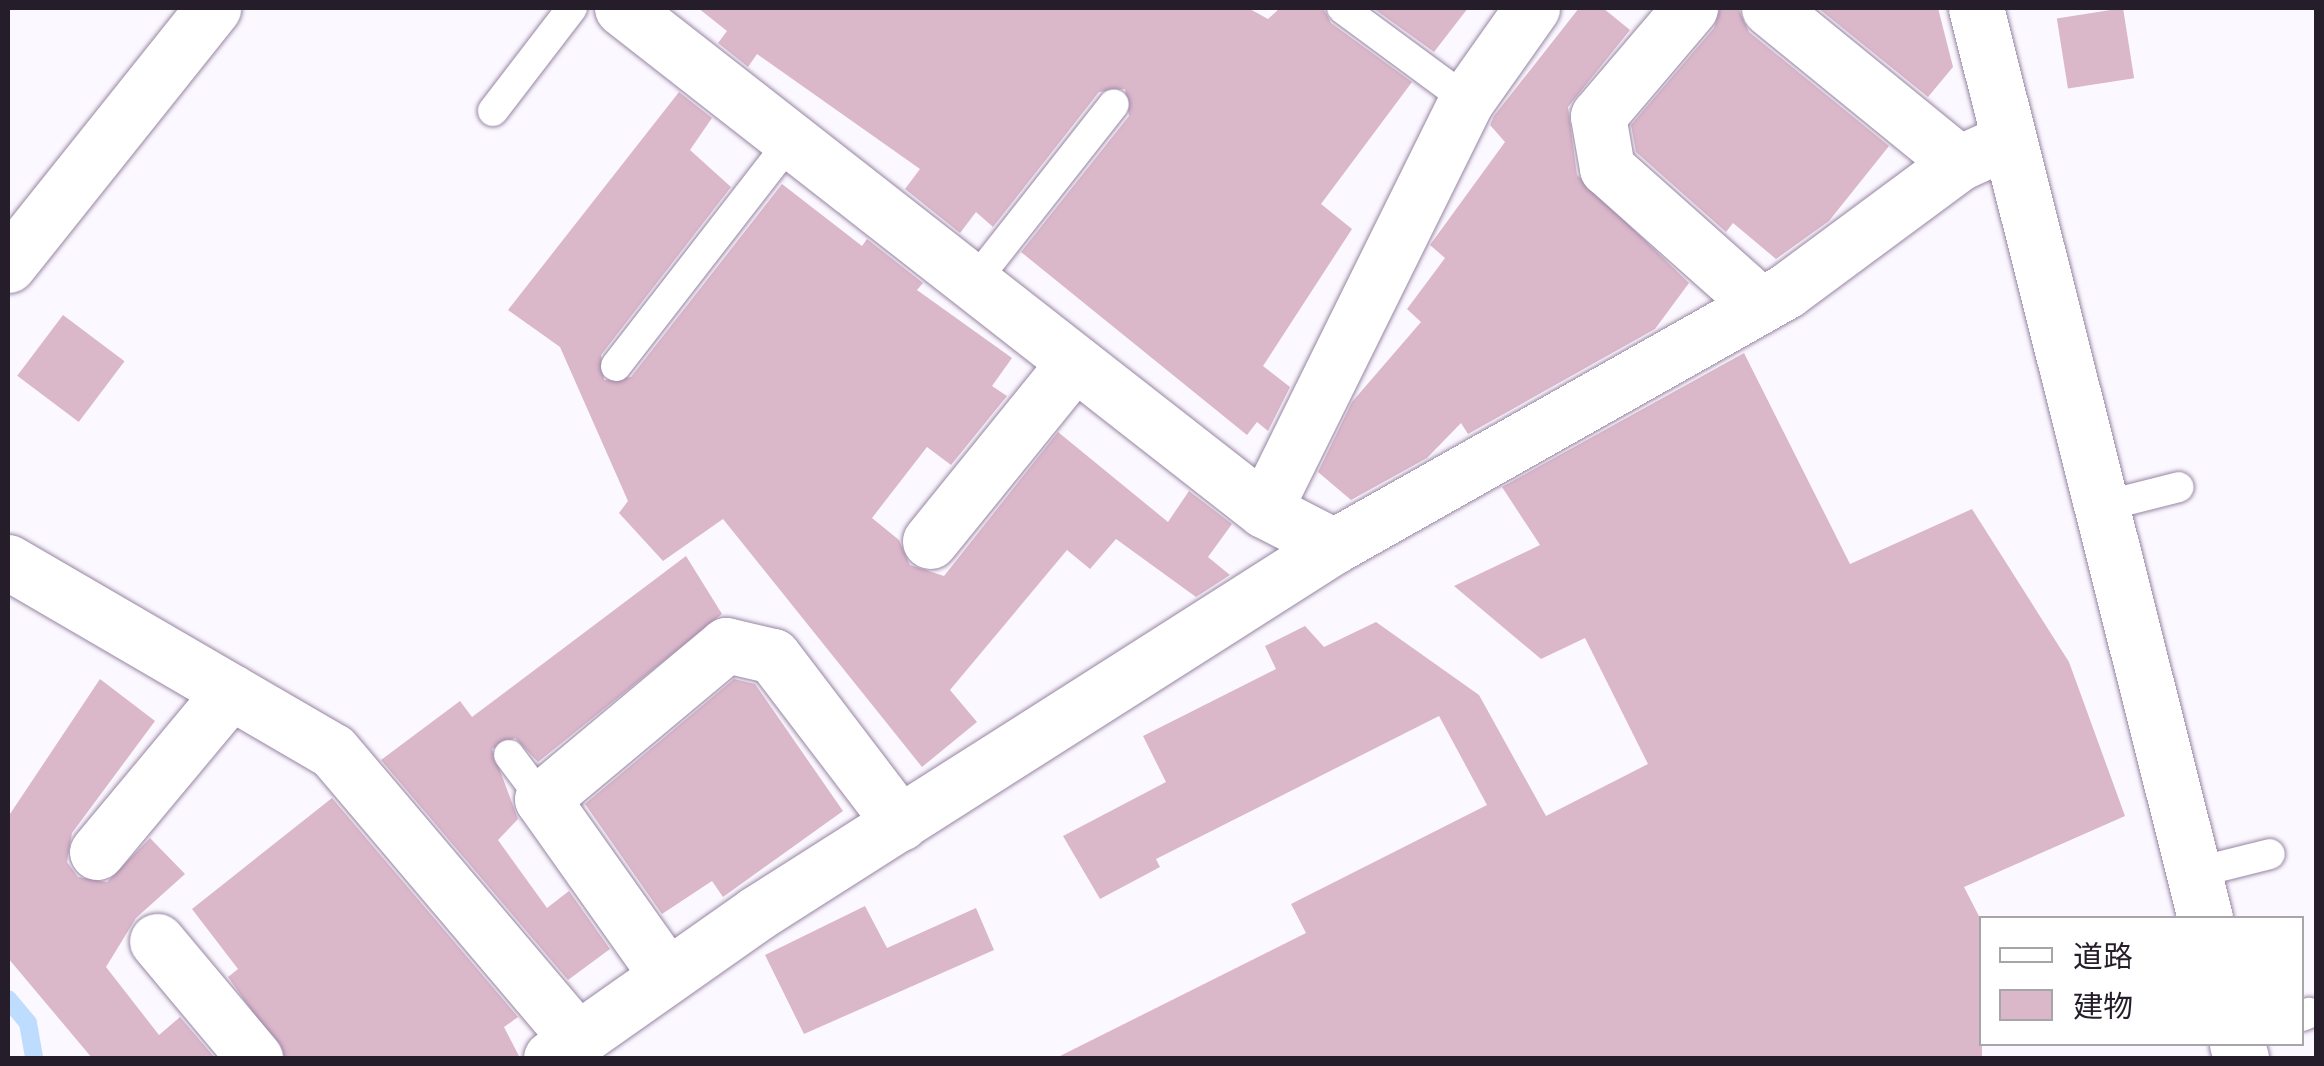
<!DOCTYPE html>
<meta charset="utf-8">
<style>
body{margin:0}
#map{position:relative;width:2324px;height:1066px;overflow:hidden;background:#fcf8ff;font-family:"Nunito Sans","Noto Sans JP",sans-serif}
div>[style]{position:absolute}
.stream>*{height:18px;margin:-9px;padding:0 9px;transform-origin:9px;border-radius:9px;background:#bedcfe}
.building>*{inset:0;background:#dbb7ca;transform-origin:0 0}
.roads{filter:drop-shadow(0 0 2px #9785a3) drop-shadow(0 0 2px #9785a3)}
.service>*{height:30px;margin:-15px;padding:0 15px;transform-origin:15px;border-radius:15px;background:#fff}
.minor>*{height:55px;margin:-27.5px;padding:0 27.5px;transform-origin:27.5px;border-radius:27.5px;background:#fff}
span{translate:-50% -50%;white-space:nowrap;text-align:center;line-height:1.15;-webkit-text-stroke:10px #fff;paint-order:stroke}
.frame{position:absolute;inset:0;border:10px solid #251e2a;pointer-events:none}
.legend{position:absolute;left:1979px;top:916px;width:325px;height:130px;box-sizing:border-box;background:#fff;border:2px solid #a8a5aa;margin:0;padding:12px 18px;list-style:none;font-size:30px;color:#251e2a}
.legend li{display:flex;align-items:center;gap:20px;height:50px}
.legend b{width:50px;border:2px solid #a8a5aa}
</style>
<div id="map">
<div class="stream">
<div style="left:8px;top:999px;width:31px;rotate:50deg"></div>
<div style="left:28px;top:1023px;width:36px;rotate:80deg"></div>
</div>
<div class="building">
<div style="clip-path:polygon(698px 8px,1248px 8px,1268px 19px,1280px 8px,1323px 8px,1331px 23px,1412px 82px,1321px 204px,1352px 229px,1263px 366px,1290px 387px,1268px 431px,1257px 422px,1247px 435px,1021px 252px,1129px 116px,1125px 89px,1099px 92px,993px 227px,976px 212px,960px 233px,905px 189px,920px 169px,757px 54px,748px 67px,718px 43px,727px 31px)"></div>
<div style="clip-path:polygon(1373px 8px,1468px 8px,1434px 52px)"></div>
<div style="clip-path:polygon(1579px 8px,1603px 8px,1630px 30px,1568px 107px,1577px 175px,1689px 283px,1655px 329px,1468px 434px,1461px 423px,1427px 458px,1351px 500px,1318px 472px,1352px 402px,1421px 322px,1407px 309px,1445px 258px,1430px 245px,1505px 142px,1490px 125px,1494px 116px)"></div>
<div style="clip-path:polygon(1720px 8px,1738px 8px,1749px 32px,1889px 146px,1829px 221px,1776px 259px,1733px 223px,1726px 232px,1636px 152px,1631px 125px,1714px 28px)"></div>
<div style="clip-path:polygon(1818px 8px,1938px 8px,1953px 67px,1928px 97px)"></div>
<div style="left:2123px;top:8px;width:71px;height:67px;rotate:81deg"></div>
<div style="clip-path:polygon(679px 92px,712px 118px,690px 150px,731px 187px,601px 355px,604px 380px,631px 377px,782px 184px,862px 246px,867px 239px,923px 283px,917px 290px,1012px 358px,992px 386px,1007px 396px,951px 465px,927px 447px,872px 518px,899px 540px,910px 565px,944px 576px,1058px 432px,1168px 522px,1189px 491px,1232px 524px,1208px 557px,1230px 575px,1196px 597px,1116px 539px,1090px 569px,1067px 550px,950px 690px,977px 722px,922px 767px,723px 519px,663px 561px,619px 513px,628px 501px,560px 347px,508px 310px)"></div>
<div style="left:63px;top:315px;width:77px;height:76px;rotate:37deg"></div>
<div style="clip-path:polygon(1744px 353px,1850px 564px,1972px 509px,2069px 662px,2125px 816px,1964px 887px,1982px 922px,1982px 1058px,1056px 1058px,1306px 933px,1291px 904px,1487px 805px,1439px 716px,1156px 859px,1160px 867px,1100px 899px,1063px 836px,1166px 782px,1143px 736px,1276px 669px,1265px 646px,1305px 626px,1324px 647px,1376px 622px,1479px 695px,1546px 816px,1648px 764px,1585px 638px,1541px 659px,1454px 586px,1540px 545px,1502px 487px)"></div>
<div style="clip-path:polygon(686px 556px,722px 614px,538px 762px,515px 738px,492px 749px,518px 819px,498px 840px,547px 908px,569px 891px,610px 949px,568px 980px,381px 760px,460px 701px,472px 717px)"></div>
<div style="clip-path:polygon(100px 679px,155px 721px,72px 833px,67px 862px,78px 877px,107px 882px,150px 838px,185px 874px,136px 918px,106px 967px,159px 1035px,180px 1017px,215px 1058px,92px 1058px,8px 958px,8px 817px)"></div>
<div style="clip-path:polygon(734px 679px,755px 684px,843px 811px,723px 897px,712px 881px,662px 914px,585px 804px)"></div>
<div style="clip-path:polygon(332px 798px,518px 1017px,504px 1027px,520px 1058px,285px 1058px,228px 977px,238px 969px,192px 909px)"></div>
<div style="clip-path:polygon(865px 906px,887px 948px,976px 908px,994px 950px,804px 1034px,765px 955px)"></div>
</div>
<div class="roads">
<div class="service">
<div style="left:1342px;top:8px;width:155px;rotate:36.4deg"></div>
<div style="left:493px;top:111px;width:130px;rotate:-52.5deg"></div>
<div style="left:974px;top:282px;width:226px;rotate:-51.8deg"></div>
<div style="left:616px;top:366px;width:286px;rotate:-52.2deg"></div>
<div style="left:2100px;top:507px;width:81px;rotate:-14.2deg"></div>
<div style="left:509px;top:755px;width:55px;rotate:53.1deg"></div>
<div style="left:2194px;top:873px;width:78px;rotate:-14deg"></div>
<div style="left:2302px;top:1016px;width:8px;rotate:-23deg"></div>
</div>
<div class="minor">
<div style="left:622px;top:8px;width:815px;rotate:38.02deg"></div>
<div style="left:1264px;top:510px;width:79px;rotate:27.2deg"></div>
<div style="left:1690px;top:8px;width:142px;rotate:130.4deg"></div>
<div style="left:1598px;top:116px;width:53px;rotate:80.2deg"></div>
<div style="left:1607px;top:168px;width:206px;rotate:41.7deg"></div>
<div style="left:1769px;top:8px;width:245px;rotate:39.2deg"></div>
<div style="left:1976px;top:8px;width:938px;rotate:75.87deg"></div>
<div style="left:8px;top:265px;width:329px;rotate:-51.4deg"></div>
<div style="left:1264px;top:510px;width:458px;rotate:-63.7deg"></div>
<div style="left:1467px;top:100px;width:113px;rotate:-54.8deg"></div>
<div style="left:930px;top:541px;width:230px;rotate:-51deg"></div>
<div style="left:8px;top:562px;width:376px;rotate:30.2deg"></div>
<div style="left:333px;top:751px;width:372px;rotate:49.7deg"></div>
<div style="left:97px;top:852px;width:209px;rotate:-50.2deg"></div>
<div style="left:157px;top:941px;width:153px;rotate:50.1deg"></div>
<div style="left:666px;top:974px;width:214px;rotate:-125.3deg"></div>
<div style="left:542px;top:799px;width:240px;rotate:-39.9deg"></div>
<div style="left:726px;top:645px;width:48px;rotate:13.2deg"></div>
<div style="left:773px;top:656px;width:210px;rotate:52.7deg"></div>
<div style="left:2237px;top:1044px;width:15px;rotate:74deg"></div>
<div style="left:551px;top:1058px;width:252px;rotate:-35.1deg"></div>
<div style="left:757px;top:913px;width:684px;rotate:-32.46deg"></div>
<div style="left:1334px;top:546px;width:519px;rotate:-29.43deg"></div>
<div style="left:1786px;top:291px;width:215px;rotate:-36.5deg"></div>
<div style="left:1959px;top:163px;width:53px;rotate:-24.6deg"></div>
</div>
</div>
<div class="frame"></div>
<ul class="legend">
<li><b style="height:12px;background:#fff"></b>道路</li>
<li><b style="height:28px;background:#dbb7ca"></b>建物</li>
</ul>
</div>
